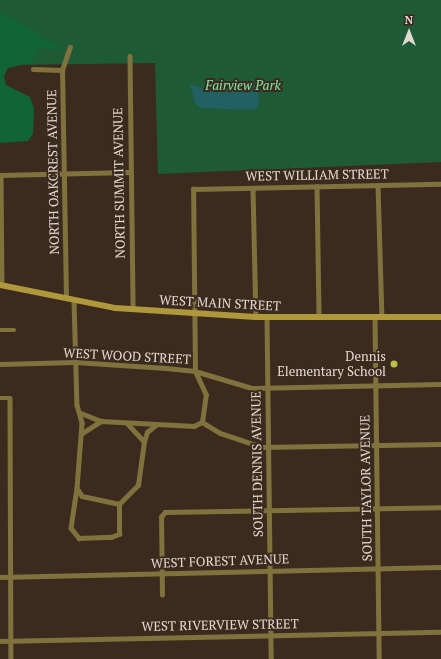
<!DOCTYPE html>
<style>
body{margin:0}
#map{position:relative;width:441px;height:659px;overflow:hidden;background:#3b2b1f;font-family:"PT Serif",serif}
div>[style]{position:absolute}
.green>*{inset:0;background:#1f5a36}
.forest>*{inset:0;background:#106438}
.water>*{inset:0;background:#216164}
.street>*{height:4.5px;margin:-2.25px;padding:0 2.25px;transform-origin:2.25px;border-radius:2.25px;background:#80723d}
.secondary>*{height:6px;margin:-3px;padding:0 3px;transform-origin:3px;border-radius:3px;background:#af973c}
.dots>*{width:11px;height:11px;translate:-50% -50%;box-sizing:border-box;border:2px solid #3b2b1f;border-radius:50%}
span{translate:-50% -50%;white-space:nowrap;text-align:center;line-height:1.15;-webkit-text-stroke:4px #3b2b1f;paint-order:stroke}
.park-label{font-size:13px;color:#80e7a4;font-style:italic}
.street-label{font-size:13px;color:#e4d9d2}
.poi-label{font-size:13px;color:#e4d9d2}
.right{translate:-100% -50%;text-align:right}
.north{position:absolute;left:389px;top:12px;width:40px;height:40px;-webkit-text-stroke:3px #3b2b1f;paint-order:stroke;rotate:0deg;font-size:11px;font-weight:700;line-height:16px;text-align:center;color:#e4d9d2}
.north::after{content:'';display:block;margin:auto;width:14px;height:18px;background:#e4d9d2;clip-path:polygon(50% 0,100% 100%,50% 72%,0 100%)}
</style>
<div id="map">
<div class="green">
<div style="clip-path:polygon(0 0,441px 0,441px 162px,158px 174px,155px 63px,9px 65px,0 75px)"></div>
</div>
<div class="forest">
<div style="clip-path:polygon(0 11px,64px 50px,38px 47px,33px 62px,8px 68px,4px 76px,6px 85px,30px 97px,34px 109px,33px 134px,28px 141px,0 143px)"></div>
</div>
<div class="water">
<div style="clip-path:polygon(190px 84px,216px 93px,234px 84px,253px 84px,258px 89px,259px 106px,253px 110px,201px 108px,195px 103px)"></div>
</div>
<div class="street">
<div style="left:130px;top:56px;width:253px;rotate:89.3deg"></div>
<div style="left:33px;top:69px;width:29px;rotate:2deg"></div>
<div style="left:0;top:175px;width:129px;rotate:-1.3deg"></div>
<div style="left:1px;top:175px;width:110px;rotate:89.5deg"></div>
<div style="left:378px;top:185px;width:132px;rotate:88.3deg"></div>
<div style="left:317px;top:186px;width:131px;rotate:89.1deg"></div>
<div style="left:253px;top:188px;width:129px;rotate:88.7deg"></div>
<div style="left:66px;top:298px;width:228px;rotate:-91deg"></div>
<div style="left:62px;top:70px;width:24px;rotate:-71deg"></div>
<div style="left:74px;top:300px;width:105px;rotate:88.4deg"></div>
<div style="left:77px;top:405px;width:19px;rotate:74deg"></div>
<div style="left:82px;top:423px;width:65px;rotate:94.4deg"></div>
<div style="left:77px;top:488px;width:9px;rotate:58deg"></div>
<div style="left:82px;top:496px;width:38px;rotate:12deg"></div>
<div style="left:119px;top:504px;width:27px;rotate:-45deg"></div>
<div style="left:138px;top:485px;width:43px;rotate:-82.1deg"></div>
<div style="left:144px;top:442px;width:23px;rotate:-133deg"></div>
<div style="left:267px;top:317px;width:342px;rotate:89.3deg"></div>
<div style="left:375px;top:317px;width:342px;rotate:89.3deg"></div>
<div style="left:0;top:330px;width:14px"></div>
<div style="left:0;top:364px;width:75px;rotate:-1.5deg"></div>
<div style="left:75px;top:362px;width:91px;rotate:3.8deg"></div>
<div style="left:166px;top:368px;width:29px;rotate:6deg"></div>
<div style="left:195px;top:371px;width:59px;rotate:16.6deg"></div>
<div style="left:252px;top:388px;width:189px;rotate:-1.2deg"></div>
<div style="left:0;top:398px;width:10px"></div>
<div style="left:10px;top:398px;width:261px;rotate:89.8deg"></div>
<div style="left:81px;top:413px;width:22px;rotate:22deg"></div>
<div style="left:202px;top:422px;width:27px;rotate:-82deg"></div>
<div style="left:206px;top:395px;width:26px;rotate:-115deg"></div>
<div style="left:195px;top:371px;width:182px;rotate:-90.6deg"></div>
<div style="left:193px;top:189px;width:248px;rotate:-1.2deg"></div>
<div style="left:81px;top:434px;width:24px;rotate:-33deg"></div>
<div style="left:101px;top:421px;width:93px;rotate:3.1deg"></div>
<div style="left:194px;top:426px;width:9px;rotate:-27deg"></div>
<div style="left:202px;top:422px;width:21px;rotate:31deg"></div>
<div style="left:220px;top:433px;width:44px;rotate:18.4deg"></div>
<div style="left:262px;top:447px;width:179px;rotate:-1deg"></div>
<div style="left:144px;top:442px;width:10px;rotate:-73deg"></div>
<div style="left:147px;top:432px;width:11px;rotate:-38deg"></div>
<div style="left:77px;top:488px;width:40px;rotate:98.5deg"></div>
<div style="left:71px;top:528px;width:13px;rotate:51deg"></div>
<div style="left:79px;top:538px;width:32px;rotate:-2deg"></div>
<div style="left:111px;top:537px;width:9px;rotate:-21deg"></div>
<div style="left:119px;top:534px;width:30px;rotate:-90deg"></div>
<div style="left:0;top:577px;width:441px;rotate:-1.3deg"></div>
<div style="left:162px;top:595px;width:78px;rotate:-90.7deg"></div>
<div style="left:161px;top:517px;width:6px;rotate:-51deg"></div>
<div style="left:165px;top:512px;width:276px;rotate:-1deg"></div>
<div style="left:0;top:641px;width:441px;rotate:-1.2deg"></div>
</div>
<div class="secondary">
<div style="left:0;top:285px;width:117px;rotate:11.3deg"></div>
<div style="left:115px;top:308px;width:141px;rotate:3.7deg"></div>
<div style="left:256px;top:317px;width:185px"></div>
</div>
<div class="dots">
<div style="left:394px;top:364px;background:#b8c147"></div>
</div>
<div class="park-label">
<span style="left:243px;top:85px">Fairview Park</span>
</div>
<div class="street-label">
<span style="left:53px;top:172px;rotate:-91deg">NORTH OAKCREST AVENUE</span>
<span style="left:317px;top:175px;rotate:-1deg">WEST WILLIAM STREET</span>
<span style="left:119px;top:183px;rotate:-91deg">NORTH SUMMIT AVENUE</span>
<span style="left:220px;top:303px;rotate:3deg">WEST MAIN STREET</span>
<span style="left:127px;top:356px;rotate:3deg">WEST WOOD STREET</span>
<span style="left:257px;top:464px;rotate:-91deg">SOUTH DENNIS AVENUE</span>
<span style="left:366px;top:488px;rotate:-91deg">SOUTH TAYLOR AVENUE</span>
<span style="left:220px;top:561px;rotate:-2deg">WEST FOREST AVENUE</span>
<span style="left:220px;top:625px;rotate:-1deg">WEST RIVERVIEW STREET</span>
</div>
<div class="poi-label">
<span class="right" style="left:386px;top:364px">Dennis<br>Elementary School</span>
</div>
<div class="north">N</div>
</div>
